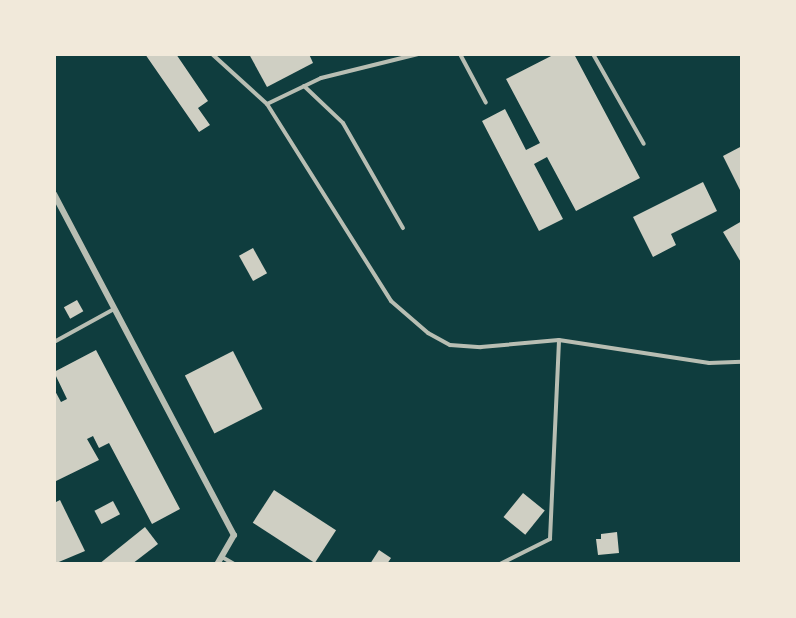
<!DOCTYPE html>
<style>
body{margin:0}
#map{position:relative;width:796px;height:618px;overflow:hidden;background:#0f3d3e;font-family:"PT Sans Narrow",sans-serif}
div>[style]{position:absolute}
.building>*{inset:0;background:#cfcfc3;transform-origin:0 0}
.service>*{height:4px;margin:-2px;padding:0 2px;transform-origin:2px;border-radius:2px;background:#b8beb3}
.minor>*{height:6px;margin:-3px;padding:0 3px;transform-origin:3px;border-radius:3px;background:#b8beb3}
span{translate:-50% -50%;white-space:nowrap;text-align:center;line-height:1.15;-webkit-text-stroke:4.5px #f1e9da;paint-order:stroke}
.frame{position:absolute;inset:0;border:56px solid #f1e9da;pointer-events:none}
</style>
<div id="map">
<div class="building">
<div style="clip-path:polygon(145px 54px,176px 54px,208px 101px,198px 108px,210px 125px,199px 132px)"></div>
<div style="clip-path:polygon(249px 54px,309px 54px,313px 63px,267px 87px)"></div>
<div style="clip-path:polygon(555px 54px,574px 54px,640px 178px,576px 211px,547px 157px,534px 164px,563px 219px,539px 231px,482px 121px,505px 109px,526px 150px,540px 143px,506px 79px)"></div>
<div style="clip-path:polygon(742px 146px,742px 194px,723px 156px)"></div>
<div style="clip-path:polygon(703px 182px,717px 211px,671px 234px,676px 245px,653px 257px,633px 217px)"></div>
<div style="clip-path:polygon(742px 221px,742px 264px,723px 232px)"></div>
<div style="left:253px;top:248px;width:29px;height:16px;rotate:61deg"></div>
<div style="left:77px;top:300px;width:13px;height:15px;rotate:61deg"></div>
<div style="clip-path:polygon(96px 350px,180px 509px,152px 524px,109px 443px,99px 448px,93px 436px,87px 439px,99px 460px,54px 482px,54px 389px,61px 402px,67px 399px,54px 372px)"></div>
<div style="left:233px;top:351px;width:65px;height:54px;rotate:63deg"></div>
<div style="left:274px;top:490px;width:74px;height:39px;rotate:33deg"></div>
<div style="left:523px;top:493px;width:28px;height:31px;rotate:39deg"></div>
<div style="clip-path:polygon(60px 500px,85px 551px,54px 564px,54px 503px)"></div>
<div style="left:113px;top:501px;width:15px;height:21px;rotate:62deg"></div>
<div style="clip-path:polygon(145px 527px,158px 544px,132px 564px,99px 564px)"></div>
<div style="clip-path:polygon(617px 532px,619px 553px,598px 555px,596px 539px,601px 539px,601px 534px)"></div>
<div style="clip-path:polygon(379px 550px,391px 558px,387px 564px,370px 564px)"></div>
</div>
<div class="service">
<div style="left:212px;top:54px;width:74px;rotate:42.3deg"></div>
<div style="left:267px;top:104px;width:233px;rotate:57.8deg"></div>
<div style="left:391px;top:301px;width:49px;rotate:40.9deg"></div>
<div style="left:428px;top:333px;width:25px;rotate:29deg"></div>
<div style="left:450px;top:345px;width:31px;rotate:4deg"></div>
<div style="left:481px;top:347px;width:78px;rotate:-5.1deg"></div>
<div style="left:559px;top:340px;width:152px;rotate:8.7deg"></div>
<div style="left:709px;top:363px;width:33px;rotate:-2deg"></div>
<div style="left:460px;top:54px;width:55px;rotate:62deg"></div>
<div style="left:593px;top:54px;width:103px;rotate:60.5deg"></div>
<div style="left:304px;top:86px;width:54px;rotate:43.5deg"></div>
<div style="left:343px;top:123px;width:121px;rotate:60.3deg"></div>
<div style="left:267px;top:104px;width:60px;rotate:-25.7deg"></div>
<div style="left:321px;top:78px;width:100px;rotate:-13.9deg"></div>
<div style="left:54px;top:342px;width:68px;rotate:-28.8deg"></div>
<div style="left:222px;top:557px;width:14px;rotate:30deg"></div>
<div style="left:500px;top:564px;width:56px;rotate:-26.6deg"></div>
<div style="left:550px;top:539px;width:199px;rotate:-87.4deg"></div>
</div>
<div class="minor">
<div style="left:54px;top:194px;width:386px;rotate:62.2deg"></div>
<div style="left:234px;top:535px;width:34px;rotate:120deg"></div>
</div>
<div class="frame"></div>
</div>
